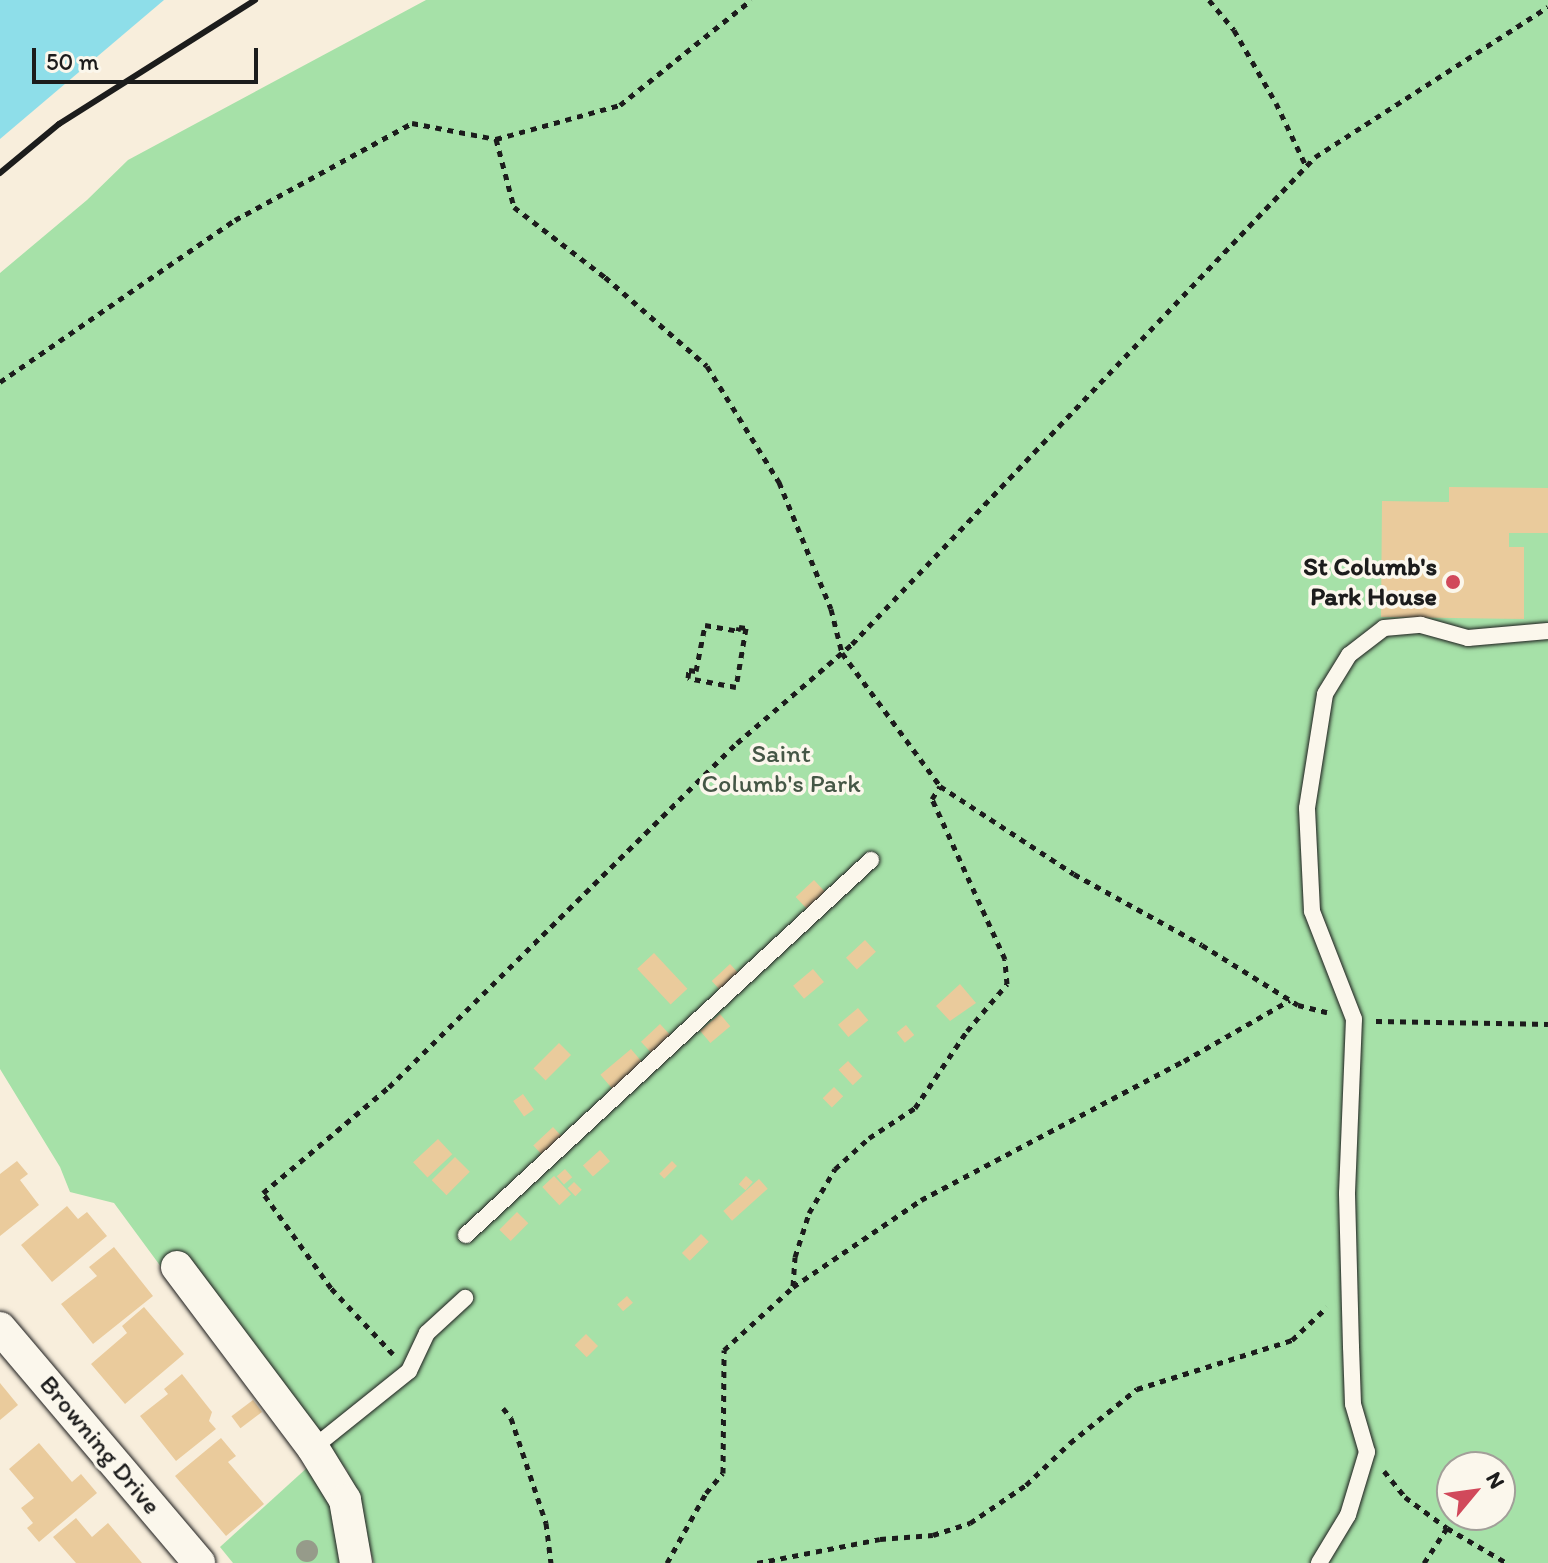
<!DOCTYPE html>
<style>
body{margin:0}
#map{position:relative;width:1548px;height:1563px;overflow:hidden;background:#f8eedc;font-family:Itim,sans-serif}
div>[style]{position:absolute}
.green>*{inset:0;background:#a6e1a8}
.water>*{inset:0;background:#8edee9}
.building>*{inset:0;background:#eacb9c;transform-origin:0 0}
.path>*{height:5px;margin-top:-2.5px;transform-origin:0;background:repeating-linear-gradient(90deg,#1c1c1c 0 6px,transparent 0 12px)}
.roads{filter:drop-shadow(0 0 2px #1c1c1c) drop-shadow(0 0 2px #1c1c1c)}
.service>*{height:16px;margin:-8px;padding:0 8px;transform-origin:8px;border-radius:8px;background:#fbf7ec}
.minor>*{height:32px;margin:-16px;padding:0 16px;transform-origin:16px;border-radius:16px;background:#fbf7ec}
.rail>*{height:6px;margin:-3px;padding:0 3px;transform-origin:3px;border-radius:3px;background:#1c1c1c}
.trees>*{width:22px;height:22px;margin:-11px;border-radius:50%;background:#969b8a}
.dots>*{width:22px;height:22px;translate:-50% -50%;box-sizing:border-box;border:4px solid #fbf7ec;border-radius:50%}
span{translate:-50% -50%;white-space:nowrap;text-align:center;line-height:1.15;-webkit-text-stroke:7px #fbf7ec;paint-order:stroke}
.poi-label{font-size:26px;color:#1c1c1c;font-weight:700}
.right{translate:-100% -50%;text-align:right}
.park-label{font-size:26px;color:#455746}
.street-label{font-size:26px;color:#1c1c1c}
.north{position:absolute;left:1436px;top:1451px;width:80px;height:80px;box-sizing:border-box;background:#fbf7ec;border:2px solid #a29f99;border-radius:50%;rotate:61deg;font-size:22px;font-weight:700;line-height:32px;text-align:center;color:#1c1c1c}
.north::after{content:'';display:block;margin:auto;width:28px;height:36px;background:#d1495b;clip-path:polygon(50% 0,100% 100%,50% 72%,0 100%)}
.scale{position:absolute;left:32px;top:48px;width:226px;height:36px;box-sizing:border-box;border:4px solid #1c1c1c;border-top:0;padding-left:10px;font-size:24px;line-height:28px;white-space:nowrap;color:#1c1c1c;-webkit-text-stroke:6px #fbf7ec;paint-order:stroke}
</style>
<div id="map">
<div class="green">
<div style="clip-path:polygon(evenodd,426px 0,1548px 0,1548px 1563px,374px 1563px,347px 1470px,167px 1275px,114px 1203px,70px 1192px,60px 1167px,0 1069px,0 273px,87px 200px,128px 160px,426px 0,1452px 1467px,1500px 1467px,1500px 1515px,1452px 1515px,1452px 1467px)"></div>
<div style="clip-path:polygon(309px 1466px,332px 1500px,339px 1563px,233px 1563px,220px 1547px)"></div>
</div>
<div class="water">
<div style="clip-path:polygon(0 0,164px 0,0 139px)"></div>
</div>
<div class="building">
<div style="clip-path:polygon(1449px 487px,1548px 488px,1548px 533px,1509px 533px,1509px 547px,1524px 547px,1524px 619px,1381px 617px,1382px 501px,1449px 502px)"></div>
<div style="left:814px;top:880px;width:16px;height:25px;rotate:47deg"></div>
<div style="left:865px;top:940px;width:16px;height:26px;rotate:47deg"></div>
<div style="left:654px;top:953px;width:49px;height:23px;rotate:47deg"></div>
<div style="left:730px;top:964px;width:16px;height:25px;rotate:47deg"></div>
<div style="left:813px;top:969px;width:17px;height:26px;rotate:50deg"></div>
<div style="clip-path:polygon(960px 984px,976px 1003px,950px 1021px,936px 1006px)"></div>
<div style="left:858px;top:1008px;width:16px;height:26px;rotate:50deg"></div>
<div style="left:720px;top:1014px;width:16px;height:26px;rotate:50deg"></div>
<div style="left:660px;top:1024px;width:16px;height:26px;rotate:47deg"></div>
<div style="left:906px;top:1025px;width:13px;height:12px;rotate:51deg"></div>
<div style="left:559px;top:1043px;width:17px;height:36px;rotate:45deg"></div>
<div style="left:631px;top:1049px;width:23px;height:40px;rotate:50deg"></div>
<div style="left:848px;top:1061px;width:21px;height:13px;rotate:47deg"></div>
<div style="left:834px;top:1087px;width:13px;height:16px;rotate:45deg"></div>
<div style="left:523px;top:1094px;width:19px;height:12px;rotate:55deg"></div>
<div style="left:553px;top:1127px;width:16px;height:27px;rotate:47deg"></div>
<div style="left:438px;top:1139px;width:21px;height:34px;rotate:47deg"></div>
<div style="left:600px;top:1150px;width:15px;height:23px;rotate:48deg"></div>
<div style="left:455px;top:1157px;width:21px;height:33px;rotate:45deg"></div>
<div style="clip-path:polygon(17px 1161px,28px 1174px,20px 1180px,39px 1205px,0 1236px,0 1174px)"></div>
<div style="left:672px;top:1161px;width:7px;height:18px;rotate:45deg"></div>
<div style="left:565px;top:1169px;width:11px;height:11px;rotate:49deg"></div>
<div style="left:554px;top:1176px;width:25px;height:16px;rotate:47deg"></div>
<div style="left:746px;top:1176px;width:9px;height:11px;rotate:41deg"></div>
<div style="left:759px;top:1179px;width:13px;height:48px;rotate:48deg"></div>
<div style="left:574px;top:1182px;width:11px;height:9px;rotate:45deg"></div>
<div style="clip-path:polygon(67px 1206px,78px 1219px,87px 1212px,107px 1236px,52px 1282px,21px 1245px)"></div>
<div style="left:517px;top:1212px;width:16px;height:25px;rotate:45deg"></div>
<div style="left:701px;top:1234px;width:11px;height:27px;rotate:45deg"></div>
<div style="clip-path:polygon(114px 1247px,153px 1296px,93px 1344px,61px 1304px,97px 1276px,89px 1267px)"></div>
<div style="left:627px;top:1296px;width:9px;height:13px;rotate:49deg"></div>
<div style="clip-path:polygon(144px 1307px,184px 1354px,125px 1404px,91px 1364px,127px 1333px,122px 1326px)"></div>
<div style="left:586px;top:1334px;width:17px;height:16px;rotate:45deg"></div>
<div style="clip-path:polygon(182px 1374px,212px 1412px,209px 1421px,216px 1429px,176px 1461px,140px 1416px,168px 1394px,164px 1389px)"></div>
<div style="clip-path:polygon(0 1383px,18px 1405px,0 1420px)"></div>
<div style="left:253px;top:1400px;width:15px;height:27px;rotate:53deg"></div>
<div style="clip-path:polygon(221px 1438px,236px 1456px,228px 1462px,264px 1504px,226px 1536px,175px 1476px)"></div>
<div style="clip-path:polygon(39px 1443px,72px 1482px,81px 1474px,97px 1493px,39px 1542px,27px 1528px,33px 1523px,21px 1508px,34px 1498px,9px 1469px)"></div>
<div style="clip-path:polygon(76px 1518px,92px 1537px,108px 1523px,142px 1563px,76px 1563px,53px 1537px)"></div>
</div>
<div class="path">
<div style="left:1209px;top:0;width:39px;rotate:50deg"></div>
<div style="left:1234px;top:30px;width:84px;rotate:60.1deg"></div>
<div style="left:1276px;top:103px;width:70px;rotate:64.5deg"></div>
<div style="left:496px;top:139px;width:70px;rotate:75.2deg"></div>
<div style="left:514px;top:207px;width:115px;rotate:37.6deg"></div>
<div style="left:605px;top:277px;width:135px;rotate:41.1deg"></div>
<div style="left:707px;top:366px;width:137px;rotate:58.2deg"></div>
<div style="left:779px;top:482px;width:137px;rotate:67.7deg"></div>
<div style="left:831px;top:609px;width:45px;rotate:76deg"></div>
<div style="left:842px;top:653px;width:165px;rotate:53.6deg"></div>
<div style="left:940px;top:786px;width:160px;rotate:33.3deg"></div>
<div style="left:1074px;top:874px;width:146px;rotate:29deg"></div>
<div style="left:1202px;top:945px;width:113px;rotate:32deg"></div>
<div style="left:1298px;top:1005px;width:30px;rotate:14deg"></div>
<div style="left:0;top:382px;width:285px;rotate:-34.6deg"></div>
<div style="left:235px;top:220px;width:202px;rotate:-28.7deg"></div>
<div style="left:412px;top:123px;width:86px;rotate:10.8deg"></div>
<div style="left:496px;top:139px;width:129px;rotate:-15.3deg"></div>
<div style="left:620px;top:105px;width:168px;rotate:-38.7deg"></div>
<div style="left:705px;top:625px;width:34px;rotate:10deg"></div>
<div style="left:738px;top:631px;width:4px;rotate:-76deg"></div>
<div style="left:739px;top:627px;width:7px;rotate:8deg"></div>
<div style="left:746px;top:628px;width:60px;rotate:99.6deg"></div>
<div style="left:736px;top:687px;width:49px;rotate:-169.4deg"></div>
<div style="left:688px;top:678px;width:8px;rotate:-83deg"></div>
<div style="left:689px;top:670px;width:7px;rotate:8deg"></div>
<div style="left:696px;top:671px;width:47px;rotate:-78.9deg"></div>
<div style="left:1376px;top:1021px;width:172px;rotate:1deg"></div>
<div style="left:793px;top:1286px;width:29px;rotate:-86deg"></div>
<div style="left:795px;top:1257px;width:46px;rotate:-72.3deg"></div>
<div style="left:809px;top:1213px;width:51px;rotate:-59.4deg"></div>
<div style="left:835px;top:1169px;width:46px;rotate:-42.4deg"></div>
<div style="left:869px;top:1138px;width:55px;rotate:-33.1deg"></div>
<div style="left:915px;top:1108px;width:93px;rotate:-56deg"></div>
<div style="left:967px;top:1031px;width:62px;rotate:-49.6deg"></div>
<div style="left:1007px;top:984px;width:25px;rotate:-95deg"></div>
<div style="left:1005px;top:959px;width:176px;rotate:-114.5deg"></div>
<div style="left:932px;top:799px;width:15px;rotate:-58deg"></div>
<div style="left:393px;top:1354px;width:91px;rotate:-133.2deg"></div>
<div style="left:331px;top:1288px;width:117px;rotate:-125.6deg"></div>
<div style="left:263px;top:1193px;width:165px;rotate:-40.1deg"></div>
<div style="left:389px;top:1087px;width:489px;rotate:-44.7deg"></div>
<div style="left:737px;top:743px;width:152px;rotate:-40.7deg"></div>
<div style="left:852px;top:644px;width:672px;rotate:-46.45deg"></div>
<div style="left:1315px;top:157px;width:277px;rotate:-32.8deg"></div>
<div style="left:503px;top:1408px;width:13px;rotate:51deg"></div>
<div style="left:511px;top:1418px;width:111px;rotate:71.6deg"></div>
<div style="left:546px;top:1523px;width:40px;rotate:82.9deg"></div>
<div style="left:1384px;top:1471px;width:33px;rotate:51deg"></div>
<div style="left:1405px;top:1497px;width:52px;rotate:36.4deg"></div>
<div style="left:1447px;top:1528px;width:69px;rotate:30.3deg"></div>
<div style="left:667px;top:1563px;width:80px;rotate:-60.9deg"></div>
<div style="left:706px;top:1493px;width:26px;rotate:-50deg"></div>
<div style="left:723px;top:1473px;width:123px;rotate:-89.5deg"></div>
<div style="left:724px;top:1350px;width:93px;rotate:-42.4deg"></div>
<div style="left:793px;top:1287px;width:155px;rotate:-34.2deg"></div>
<div style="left:921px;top:1200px;width:297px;rotate:-27.9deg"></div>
<div style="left:1184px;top:1061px;width:122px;rotate:-29.9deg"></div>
<div style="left:757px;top:1563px;width:125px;rotate:-11deg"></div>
<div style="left:880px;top:1539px;width:53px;rotate:-4.3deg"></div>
<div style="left:933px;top:1535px;width:39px;rotate:-18deg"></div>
<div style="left:970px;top:1523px;width:68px;rotate:-34.2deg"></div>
<div style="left:1026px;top:1485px;width:61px;rotate:-43.7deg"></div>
<div style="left:1070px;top:1443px;width:86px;rotate:-38.9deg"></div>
<div style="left:1137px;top:1389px;width:163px;rotate:-17.5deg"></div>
<div style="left:1292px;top:1340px;width:48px;rotate:-43.3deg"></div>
<div style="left:1424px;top:1563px;width:42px;rotate:-56.7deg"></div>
</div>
<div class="roads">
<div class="service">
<div style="left:466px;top:1235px;width:552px;rotate:-42.8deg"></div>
<div style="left:313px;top:1448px;width:123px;rotate:-38.7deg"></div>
<div style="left:409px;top:1371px;width:42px;rotate:-64.7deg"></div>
<div style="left:427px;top:1333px;width:52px;rotate:-42.6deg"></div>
<div style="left:1319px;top:1563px;width:56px;rotate:-58.9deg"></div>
<div style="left:1348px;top:1515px;width:66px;rotate:-73.2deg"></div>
<div style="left:1367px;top:1452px;width:50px;rotate:-106.3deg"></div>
<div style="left:1353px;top:1404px;width:57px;rotate:-92deg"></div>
<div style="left:1351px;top:1347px;width:154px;rotate:-91.5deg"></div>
<div style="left:1347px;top:1193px;width:174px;rotate:-87.7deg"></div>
<div style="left:1354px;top:1019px;width:116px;rotate:-111.3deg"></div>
<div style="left:1312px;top:911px;width:103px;rotate:-92.8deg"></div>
<div style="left:1307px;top:808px;width:115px;rotate:-81deg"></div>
<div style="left:1325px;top:694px;width:46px;rotate:-58.4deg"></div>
<div style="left:1349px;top:655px;width:44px;rotate:-37.6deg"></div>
<div style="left:1384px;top:628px;width:37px;rotate:-5deg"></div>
<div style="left:1421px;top:625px;width:49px;rotate:15.5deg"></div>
<div style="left:1468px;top:638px;width:80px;rotate:-5deg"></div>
</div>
<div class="minor">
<div style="left:177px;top:1267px;width:226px;rotate:53.1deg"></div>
<div style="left:313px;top:1448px;width:61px;rotate:58.4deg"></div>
<div style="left:345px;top:1500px;width:64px;rotate:80.1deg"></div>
<div style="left:0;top:1328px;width:308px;rotate:49.7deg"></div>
</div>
</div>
<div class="rail">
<div style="left:0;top:173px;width:77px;rotate:-39.7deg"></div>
<div style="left:59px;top:124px;width:232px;rotate:-32.3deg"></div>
</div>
<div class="trees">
<div style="left:307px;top:1551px"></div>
</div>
<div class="dots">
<div style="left:1453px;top:582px;background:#d1495b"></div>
</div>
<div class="poi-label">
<span class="right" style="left:1437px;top:582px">St Columb's<br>Park House</span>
</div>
<div class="park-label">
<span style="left:781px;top:769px">Saint<br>Columb's Park</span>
</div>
<div class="street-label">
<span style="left:100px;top:1445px;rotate:50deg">Browning Drive</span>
</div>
<div class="north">N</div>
<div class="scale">50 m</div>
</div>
